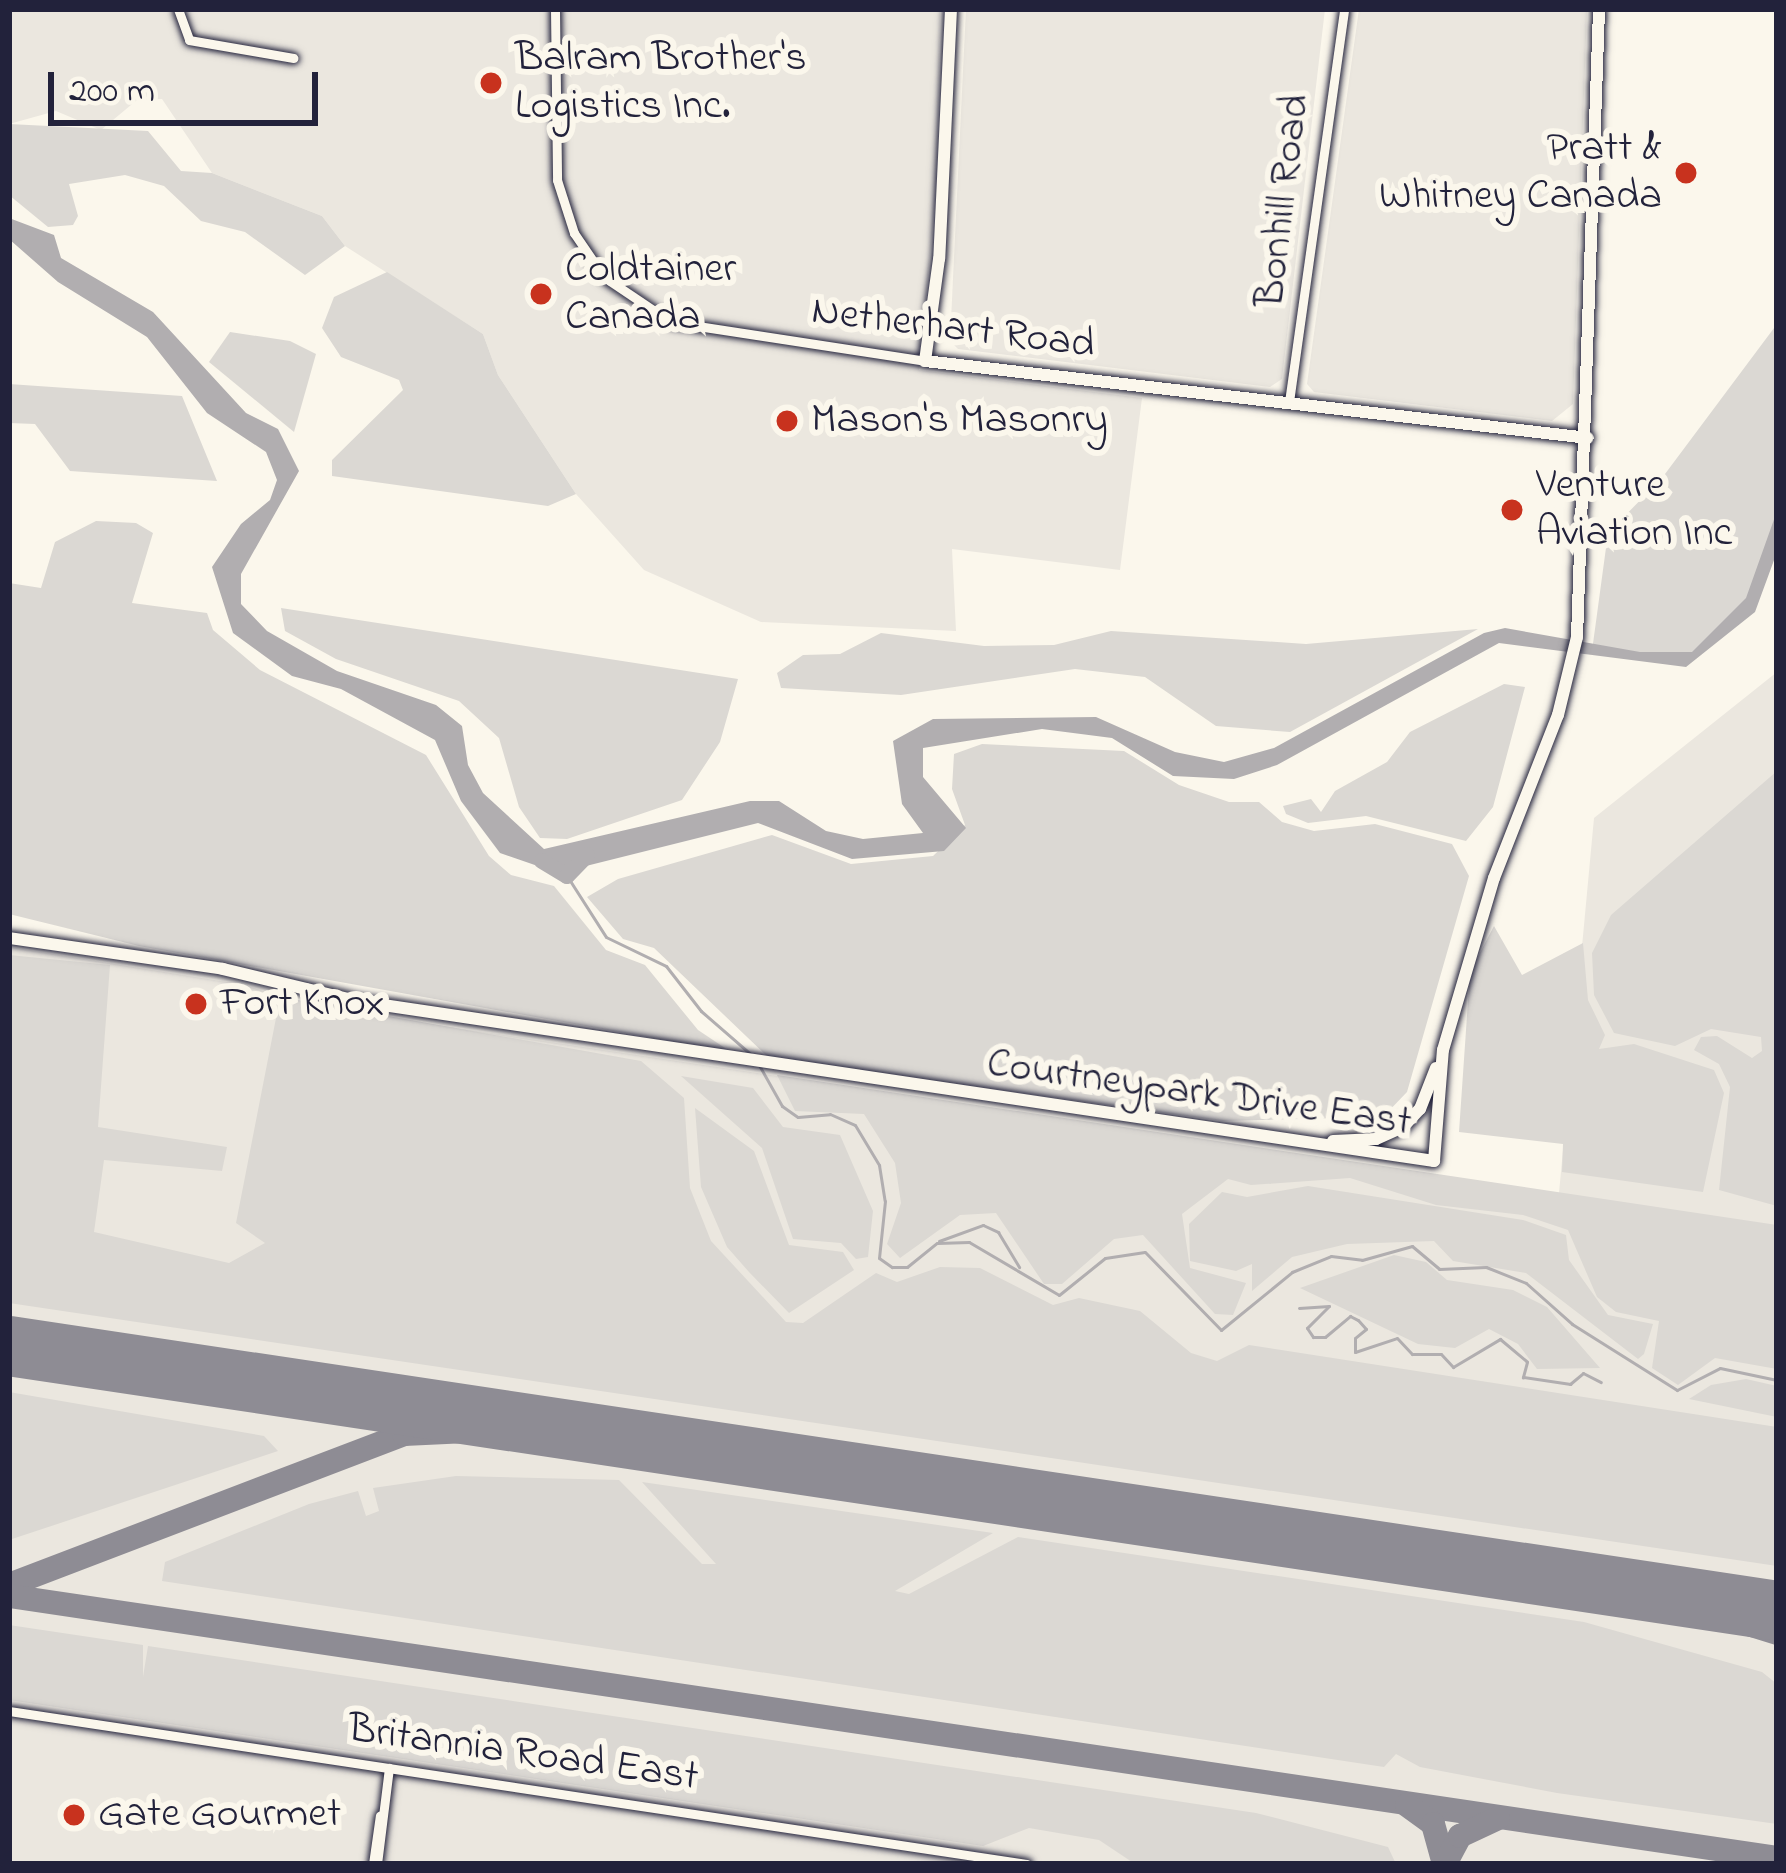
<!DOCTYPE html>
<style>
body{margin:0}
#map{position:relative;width:1786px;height:1873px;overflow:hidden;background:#fbf7ec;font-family:"Indie Flower",sans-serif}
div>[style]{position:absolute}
.built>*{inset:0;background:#ebe7df}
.green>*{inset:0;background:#dbd8d3}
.water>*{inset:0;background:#b1aeb0}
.stream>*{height:3px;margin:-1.5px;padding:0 1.5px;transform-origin:1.5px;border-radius:1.5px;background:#b1aeb0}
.river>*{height:16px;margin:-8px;padding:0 8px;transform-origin:8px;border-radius:8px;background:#b1aeb0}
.taxiway>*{height:24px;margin:-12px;padding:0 12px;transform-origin:12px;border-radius:12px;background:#8e8c94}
.runway>*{height:60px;margin:-30px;padding:0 30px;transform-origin:30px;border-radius:30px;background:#8e8c94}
.roads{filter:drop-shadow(0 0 3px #22223b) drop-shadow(0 0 3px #22223b)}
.street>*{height:9px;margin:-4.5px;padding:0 4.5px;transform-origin:4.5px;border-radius:4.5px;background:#fbf7ec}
.secondary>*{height:12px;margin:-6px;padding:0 6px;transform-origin:6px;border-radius:6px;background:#fbf7ec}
.dots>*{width:33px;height:33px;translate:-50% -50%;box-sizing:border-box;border:6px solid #fbf7ec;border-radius:50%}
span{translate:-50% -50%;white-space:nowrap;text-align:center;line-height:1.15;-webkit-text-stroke:12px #fbf7ec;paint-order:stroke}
.poi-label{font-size:42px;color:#22223b}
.left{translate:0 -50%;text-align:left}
.right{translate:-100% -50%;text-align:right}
.street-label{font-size:42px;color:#22223b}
.frame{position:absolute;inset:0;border:12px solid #22223b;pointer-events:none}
.scale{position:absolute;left:48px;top:72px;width:270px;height:54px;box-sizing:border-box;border:6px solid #22223b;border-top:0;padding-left:15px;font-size:36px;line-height:42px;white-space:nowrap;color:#22223b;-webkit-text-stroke:9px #fbf7ec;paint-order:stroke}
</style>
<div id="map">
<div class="built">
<div style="clip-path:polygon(9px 9px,940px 9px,937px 179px,919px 370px,1142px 398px,1120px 570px,952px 549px,956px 631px,761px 622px,644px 570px,576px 494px,498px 375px,483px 334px,345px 246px,322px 216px,212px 173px,162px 99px,137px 100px,101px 130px,56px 111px,9px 124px)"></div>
<div style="clip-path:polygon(966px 9px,1325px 9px,1282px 379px,1270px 387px,958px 349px,950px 341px)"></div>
<div style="clip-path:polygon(1359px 9px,1587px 9px,1573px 404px,1552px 421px,1314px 392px,1307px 384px)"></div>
<div style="clip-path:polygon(1777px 672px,1777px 1864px,9px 1864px,9px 947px,245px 985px,303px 1005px,1559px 1193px,1594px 818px)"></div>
</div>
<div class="green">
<div style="clip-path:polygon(9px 124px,148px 131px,181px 171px,212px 173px,322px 216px,345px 246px,305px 275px,245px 232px,201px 221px,164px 186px,125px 175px,69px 184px,78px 216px,73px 225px,48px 227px,9px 195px)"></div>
<div style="clip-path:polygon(387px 272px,483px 334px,498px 375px,576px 494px,548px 506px,332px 476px,332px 460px,403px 390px,399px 380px,341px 357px,322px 328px,334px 297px)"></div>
<div style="clip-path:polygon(1777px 324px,1777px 517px,1752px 601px,1694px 657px,1592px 651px,1608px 533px,1662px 478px)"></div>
<div style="clip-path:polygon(230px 332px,290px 341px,316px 354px,294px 432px,209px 362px)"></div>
<div style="clip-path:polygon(9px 384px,182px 396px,217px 481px,70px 471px,35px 424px,9px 423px)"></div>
<div style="clip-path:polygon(96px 521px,136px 523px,153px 533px,132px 603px,207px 613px,213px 630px,260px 670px,426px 755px,489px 856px,511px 875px,554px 886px,606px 950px,645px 965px,698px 1030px,731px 1052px,139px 946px,9px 914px,9px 583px,41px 588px,55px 542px)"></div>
<div style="clip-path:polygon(281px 608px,738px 679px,720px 742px,682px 800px,567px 839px,540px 838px,519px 807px,499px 738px,459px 701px,336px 659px,285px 631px)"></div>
<div style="clip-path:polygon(1478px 629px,1290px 732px,1216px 726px,1145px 677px,1075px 669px,901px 695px,781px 688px,777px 673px,803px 655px,840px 654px,881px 633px,984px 646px,1054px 645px,1111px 631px,1306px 644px)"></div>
<div style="clip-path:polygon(1504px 684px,1525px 687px,1493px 807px,1466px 841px,1366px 816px,1308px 823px,1286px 814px,1283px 806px,1311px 799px,1321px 812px,1335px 791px,1387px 762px,1410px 732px)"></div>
<div style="clip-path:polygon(982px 744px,1124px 751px,1179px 785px,1229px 802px,1259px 802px,1282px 822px,1314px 831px,1375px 824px,1452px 844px,1469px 876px,1407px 1092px,1383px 1117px,1223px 1121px,769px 1058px,654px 948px,623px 939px,587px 897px,618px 879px,772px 835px,851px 864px,933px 856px,965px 825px,952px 789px,954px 754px)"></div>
<div style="clip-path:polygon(1777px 771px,1777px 1206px,1719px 1190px,1730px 1087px,1719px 1064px,1694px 1050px,1701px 1037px,1717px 1036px,1752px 1058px,1762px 1051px,1761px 1037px,1711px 1029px,1675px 1046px,1614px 1033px,1594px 995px,1592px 953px,1611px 915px)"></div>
<div style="clip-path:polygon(1494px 926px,1522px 975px,1583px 943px,1588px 1000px,1605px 1035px,1599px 1049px,1634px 1044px,1714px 1070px,1724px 1093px,1703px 1192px,1562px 1172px,1563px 1144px,1459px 1132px,1470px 972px)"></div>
<div style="clip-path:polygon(9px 955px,110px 965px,98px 1127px,227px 1147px,222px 1171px,104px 1160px,94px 1232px,229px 1263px,265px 1243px,236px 1223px,277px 1013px,287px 998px,641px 1061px,684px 1098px,690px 1188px,711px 1241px,786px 1322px,803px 1323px,876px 1273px,897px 1282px,940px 1267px,980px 1268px,1053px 1305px,1079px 1298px,1140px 1311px,1191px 1353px,1217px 1361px,1249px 1345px,1777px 1427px,1777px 1566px,9px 1303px)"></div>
<div style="clip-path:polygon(777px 1075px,1777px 1225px,1777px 1369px,1715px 1358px,1678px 1385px,1652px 1368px,1659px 1321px,1616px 1312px,1597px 1297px,1568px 1230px,1523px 1215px,1436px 1205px,1350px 1178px,1251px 1185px,1228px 1179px,1182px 1214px,1190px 1268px,1246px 1283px,1233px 1315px,1215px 1314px,1143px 1235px,1114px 1239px,1062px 1284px,1044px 1284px,996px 1213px,960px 1215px,900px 1258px,887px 1244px,901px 1203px,895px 1163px,864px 1114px,795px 1111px)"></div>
<div style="clip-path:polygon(681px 1076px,753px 1088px,783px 1127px,840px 1135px,873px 1211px,868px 1257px,856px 1259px,841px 1243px,793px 1239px,762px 1148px)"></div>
<div style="clip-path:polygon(695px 1108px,754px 1151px,789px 1245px,843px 1252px,854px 1270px,789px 1313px,749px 1272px,727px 1247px,701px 1187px)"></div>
<div style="clip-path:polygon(1308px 1186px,1523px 1220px,1566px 1235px,1569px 1260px,1608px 1315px,1653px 1324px,1644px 1354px,1638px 1359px,1526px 1273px,1453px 1261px,1434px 1241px,1347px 1244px,1292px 1257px,1252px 1291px,1252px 1264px,1236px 1271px,1190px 1261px,1189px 1224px,1222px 1192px,1247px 1197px)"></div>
<div style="clip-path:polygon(1394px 1255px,1426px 1262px,1447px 1280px,1513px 1290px,1547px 1307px,1600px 1368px,1537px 1369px,1518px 1344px,1489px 1329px,1455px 1348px,1418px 1344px,1300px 1288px)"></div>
<div style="clip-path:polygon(1746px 1379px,1777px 1386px,1777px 1417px,1689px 1399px,1711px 1385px)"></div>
<div style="clip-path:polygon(9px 1392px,264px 1436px,278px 1451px,9px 1540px)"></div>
<div style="clip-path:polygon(456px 1476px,619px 1480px,702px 1564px,716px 1564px,642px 1482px,993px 1533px,895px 1591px,909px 1594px,1018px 1537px,1584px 1622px,1762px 1672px,1777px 1684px,1777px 1824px,1557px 1793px,1420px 1767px,1396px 1754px,1384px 1767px,162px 1581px,165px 1562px,309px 1504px,358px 1491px,366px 1516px,379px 1511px,373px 1488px)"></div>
<div style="clip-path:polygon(9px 1625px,143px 1645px,143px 1677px,148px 1646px,1256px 1813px,1388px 1847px,1396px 1864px,1135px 1864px,1099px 1840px,1029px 1828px,983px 1846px,9px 1700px)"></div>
</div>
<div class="water">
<div style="clip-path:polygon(9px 218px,54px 235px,61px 258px,153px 312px,246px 413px,278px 429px,299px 471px,241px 574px,241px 604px,267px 631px,337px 671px,436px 705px,462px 726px,468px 765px,483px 793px,544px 849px,750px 801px,779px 801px,826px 831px,863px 839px,923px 833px,902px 804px,893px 741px,933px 719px,1096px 717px,1175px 752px,1224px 762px,1274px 748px,1484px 633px,1505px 628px,1640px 652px,1692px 652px,1746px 598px,1777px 511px,1777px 552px,1755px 612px,1686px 667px,1499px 643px,1277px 765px,1234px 779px,1173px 776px,1112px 738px,1042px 729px,923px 748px,923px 777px,966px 828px,944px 851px,852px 859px,758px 823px,558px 873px,500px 853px,461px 801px,435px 740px,341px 689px,292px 676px,233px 633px,212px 567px,241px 524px,270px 500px,277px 480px,266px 452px,207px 413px,147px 337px,58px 282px,9px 239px)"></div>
</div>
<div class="stream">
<div style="left:567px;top:876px;width:72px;rotate:57.4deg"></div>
<div style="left:606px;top:937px;width:67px;rotate:25.8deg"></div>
<div style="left:666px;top:966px;width:57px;rotate:52.1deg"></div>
<div style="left:701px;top:1011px;width:70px;rotate:41deg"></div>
<div style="left:759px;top:1065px;width:47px;rotate:60.7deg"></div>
<div style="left:782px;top:1106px;width:19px;rotate:35deg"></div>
<div style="left:798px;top:1117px;width:32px;rotate:-5deg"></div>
<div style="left:830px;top:1114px;width:27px;rotate:24deg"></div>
<div style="left:855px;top:1125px;width:47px;rotate:59deg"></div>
<div style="left:879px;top:1165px;width:36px;rotate:81deg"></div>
<div style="left:885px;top:1201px;width:57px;rotate:96deg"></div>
<div style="left:879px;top:1258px;width:16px;rotate:35deg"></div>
<div style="left:892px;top:1267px;width:15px"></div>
<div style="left:907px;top:1267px;width:38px;rotate:-39deg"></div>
<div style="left:937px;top:1243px;width:32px;rotate:-2deg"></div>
<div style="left:969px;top:1242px;width:104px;rotate:30.5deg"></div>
<div style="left:1059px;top:1295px;width:59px;rotate:-38.8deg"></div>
<div style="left:1105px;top:1258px;width:40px;rotate:-8.5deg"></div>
<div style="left:1145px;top:1252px;width:109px;rotate:45.7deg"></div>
<div style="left:1221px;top:1330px;width:92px;rotate:-39.2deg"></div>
<div style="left:1292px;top:1272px;width:42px;rotate:-22.3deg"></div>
<div style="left:1331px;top:1256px;width:31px;rotate:7deg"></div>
<div style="left:1362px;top:1260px;width:52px;rotate:-15.6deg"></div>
<div style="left:1412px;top:1246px;width:35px;rotate:40deg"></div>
<div style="left:1439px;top:1269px;width:47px;rotate:-2.4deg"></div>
<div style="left:1486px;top:1267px;width:43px;rotate:21.8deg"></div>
<div style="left:1526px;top:1283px;width:62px;rotate:41.7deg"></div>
<div style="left:1572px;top:1324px;width:124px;rotate:32.2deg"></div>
<div style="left:1677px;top:1390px;width:48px;rotate:-27.1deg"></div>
<div style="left:1720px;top:1368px;width:58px;rotate:11.9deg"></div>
<div style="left:939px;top:1241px;width:47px;rotate:-20deg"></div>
<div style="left:983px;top:1225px;width:17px;rotate:25deg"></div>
<div style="left:998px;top:1232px;width:41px;rotate:59deg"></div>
<div style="left:1299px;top:1308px;width:30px;rotate:-4deg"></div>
<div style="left:1329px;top:1306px;width:31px;rotate:135deg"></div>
<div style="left:1307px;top:1328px;width:11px;rotate:56deg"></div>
<div style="left:1313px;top:1337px;width:12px"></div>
<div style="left:1325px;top:1337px;width:33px;rotate:-40deg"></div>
<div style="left:1350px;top:1316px;width:9px;rotate:27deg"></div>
<div style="left:1358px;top:1320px;width:12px;rotate:48deg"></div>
<div style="left:1366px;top:1329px;width:14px;rotate:141deg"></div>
<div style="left:1355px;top:1338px;width:14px;rotate:90deg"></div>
<div style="left:1355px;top:1352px;width:44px;rotate:-18.4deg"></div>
<div style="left:1397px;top:1338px;width:22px;rotate:47deg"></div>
<div style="left:1412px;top:1354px;width:29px"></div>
<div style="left:1441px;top:1354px;width:18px;rotate:47deg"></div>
<div style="left:1453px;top:1367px;width:55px;rotate:-30.8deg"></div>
<div style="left:1500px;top:1339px;width:35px;rotate:40deg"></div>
<div style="left:1527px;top:1362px;width:16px;rotate:105deg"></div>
<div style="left:1523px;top:1377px;width:48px;rotate:8.5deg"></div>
<div style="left:1570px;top:1384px;width:17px;rotate:-40deg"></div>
<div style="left:1583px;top:1373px;width:20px;rotate:27deg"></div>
</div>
<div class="river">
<div style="left:542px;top:861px;width:29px;rotate:31deg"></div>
<div style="left:567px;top:876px;width:29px;rotate:-46deg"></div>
</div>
<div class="taxiway">
<div style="left:9px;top:1585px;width:423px;rotate:-20.9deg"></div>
<div style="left:404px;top:1434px;width:149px;rotate:-2.7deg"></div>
<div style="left:1639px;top:1590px;width:145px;rotate:17.3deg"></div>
<div style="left:9px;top:1596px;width:1787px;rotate:8.43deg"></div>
<div style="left:1407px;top:1805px;width:32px;rotate:36deg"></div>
<div style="left:1433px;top:1824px;width:41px;rotate:74.6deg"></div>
<div style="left:1445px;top:1864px;width:32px;rotate:-62deg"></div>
<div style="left:1460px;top:1836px;width:42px;rotate:-25.3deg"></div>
</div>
<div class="runway">
<div style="left:9px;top:1346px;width:1788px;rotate:8.52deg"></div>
</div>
<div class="roads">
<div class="street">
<div style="left:178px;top:9px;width:33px;rotate:70deg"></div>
<div style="left:189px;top:40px;width:106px;rotate:9.8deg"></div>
<div style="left:555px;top:9px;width:171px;rotate:89.3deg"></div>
<div style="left:557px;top:180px;width:56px;rotate:72.2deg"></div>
<div style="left:574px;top:233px;width:53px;rotate:55.7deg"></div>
<div style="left:604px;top:277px;width:81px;rotate:33.9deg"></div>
<div style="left:671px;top:322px;width:257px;rotate:8.7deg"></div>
<div style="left:1289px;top:402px;width:397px;rotate:-82deg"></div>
<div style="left:9px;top:1711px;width:1029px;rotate:8.55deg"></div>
<div style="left:373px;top:1864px;width:49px;rotate:-81.9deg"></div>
<div style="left:377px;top:1864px;width:97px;rotate:-82.9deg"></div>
</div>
<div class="secondary">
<div style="left:951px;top:9px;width:250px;rotate:92.7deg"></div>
<div style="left:939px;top:259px;width:103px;rotate:97.8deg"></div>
<div style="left:925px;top:361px;width:667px;rotate:6.62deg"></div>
<div style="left:9px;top:938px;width:216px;rotate:8.2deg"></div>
<div style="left:223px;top:969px;width:137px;rotate:13.5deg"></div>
<div style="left:356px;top:1001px;width:1090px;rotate:8.44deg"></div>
<div style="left:1434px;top:1161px;width:111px;rotate:-85.4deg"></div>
<div style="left:1443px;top:1050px;width:179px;rotate:-73.5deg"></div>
<div style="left:1494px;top:878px;width:175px;rotate:-68.6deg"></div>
<div style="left:1558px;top:715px;width:80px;rotate:-76.3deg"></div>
<div style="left:1577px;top:637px;width:628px;rotate:-87.99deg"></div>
<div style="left:1333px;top:1141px;width:43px;rotate:-2.7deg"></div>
<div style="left:1376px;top:1139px;width:30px;rotate:-24deg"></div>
<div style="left:1403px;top:1127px;width:25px;rotate:-47deg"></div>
<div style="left:1420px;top:1109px;width:44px;rotate:-68.7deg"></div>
</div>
</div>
<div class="dots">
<div style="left:491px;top:83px;background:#c8321e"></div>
<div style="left:1686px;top:173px;background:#c8321e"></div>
<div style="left:541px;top:294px;background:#c8321e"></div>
<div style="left:787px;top:421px;background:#c8321e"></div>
<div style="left:1512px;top:510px;background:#c8321e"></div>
<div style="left:196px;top:1004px;background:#c8321e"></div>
<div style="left:74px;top:1815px;background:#c8321e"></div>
</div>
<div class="poi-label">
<span class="left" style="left:515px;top:83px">Balram Brother's<br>Logistics Inc.</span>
<span class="right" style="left:1662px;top:173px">Pratt &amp;<br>Whitney Canada</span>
<span class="left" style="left:565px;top:294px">Coldtainer<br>Canada</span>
<span class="left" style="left:811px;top:421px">Mason's Masonry</span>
<span class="left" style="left:1536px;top:510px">Venture<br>Aviation Inc</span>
<span class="left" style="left:220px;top:1004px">Fort Knox</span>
<span class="left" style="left:98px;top:1815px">Gate Gourmet</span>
</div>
<div class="street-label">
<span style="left:1284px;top:201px;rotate:-83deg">Bonhill Road</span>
<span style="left:953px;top:329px;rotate:7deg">Netherhart Road</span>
<span style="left:1199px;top:1094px;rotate:8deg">Courtneypark Drive East</span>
<span style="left:523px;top:1754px;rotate:8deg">Britannia Road East</span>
</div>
<div class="frame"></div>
<div class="scale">200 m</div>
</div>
